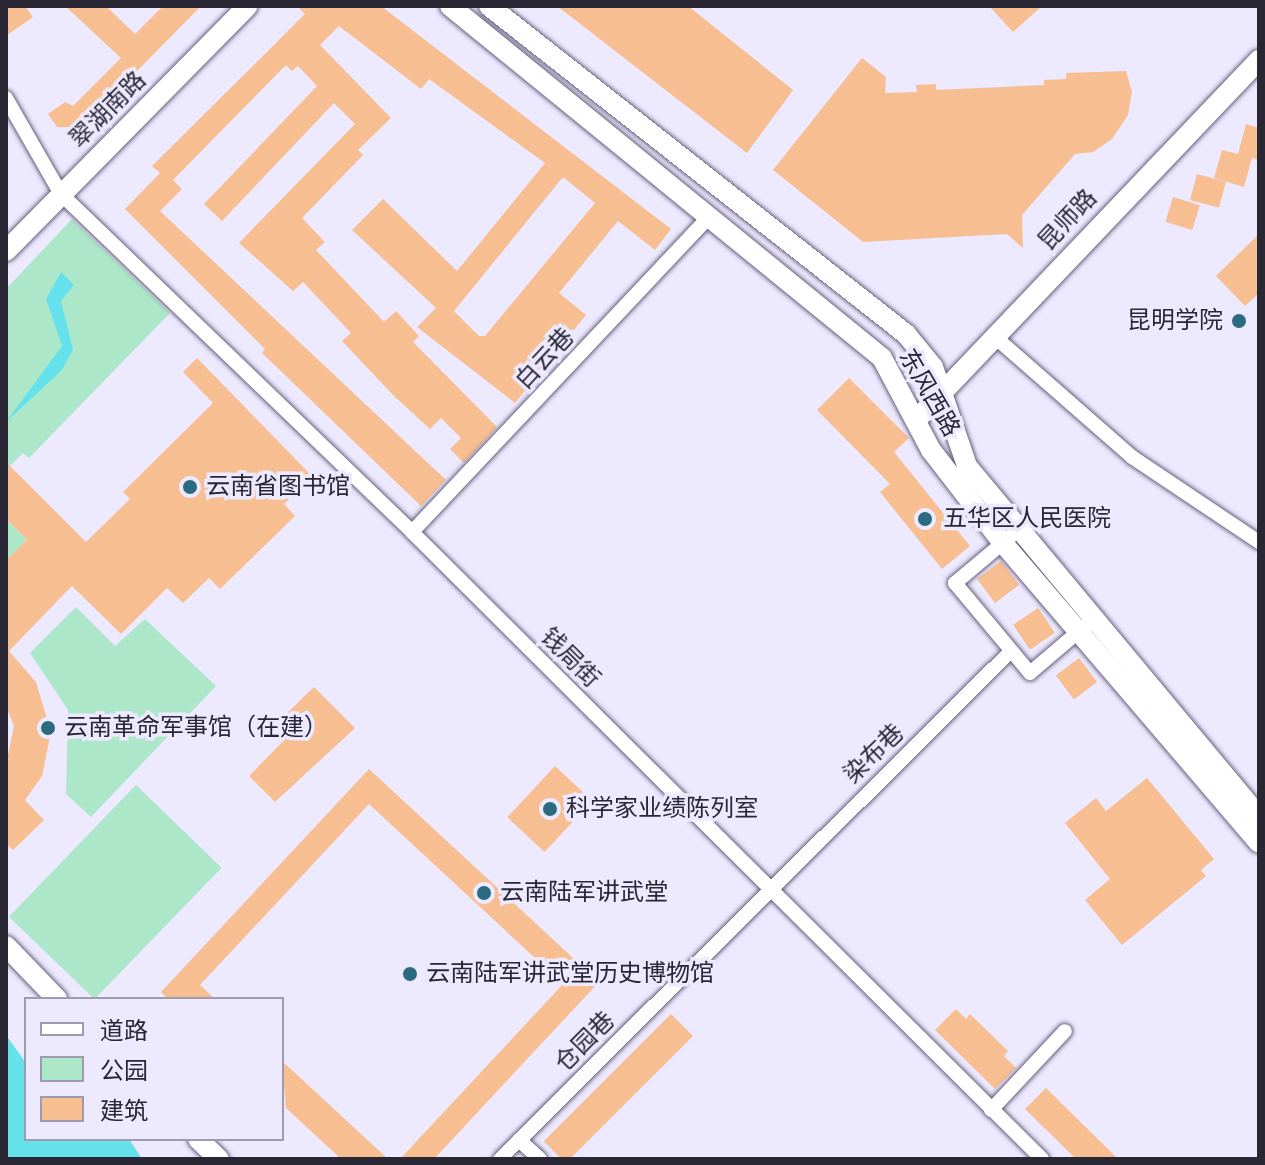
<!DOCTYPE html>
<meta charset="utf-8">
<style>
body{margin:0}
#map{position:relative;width:1265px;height:1165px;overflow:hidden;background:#ede9fe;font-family:"Nunito Sans","Noto Sans SC",sans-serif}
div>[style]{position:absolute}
.green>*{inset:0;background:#ade7c9;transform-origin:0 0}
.water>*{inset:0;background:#65e1ec}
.building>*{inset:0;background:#f7bf91;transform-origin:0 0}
.roads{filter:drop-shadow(0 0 2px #665f7d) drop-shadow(0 0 2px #665f7d)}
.street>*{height:14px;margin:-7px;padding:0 7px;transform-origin:7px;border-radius:7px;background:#fff}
.secondary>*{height:20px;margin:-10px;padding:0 10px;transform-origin:10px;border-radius:10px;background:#fff}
.dots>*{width:22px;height:22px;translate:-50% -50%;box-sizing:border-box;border:4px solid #ede9fe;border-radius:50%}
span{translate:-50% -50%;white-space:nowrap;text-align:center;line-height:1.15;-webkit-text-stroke:7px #ede9fe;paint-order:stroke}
.street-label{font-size:24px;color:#2a2734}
.poi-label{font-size:24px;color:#2a2734}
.right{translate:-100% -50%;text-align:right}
.left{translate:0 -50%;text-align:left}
.frame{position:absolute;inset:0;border:8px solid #2a2734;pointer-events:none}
.legend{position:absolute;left:24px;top:997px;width:260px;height:144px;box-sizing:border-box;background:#ede9fe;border:2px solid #9f9bad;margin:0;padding:10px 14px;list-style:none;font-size:24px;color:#2a2734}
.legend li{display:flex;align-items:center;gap:16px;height:40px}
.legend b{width:40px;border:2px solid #9f9bad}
</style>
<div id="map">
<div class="green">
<div style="clip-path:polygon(72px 219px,170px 313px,29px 458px,23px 453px,6px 470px,6px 289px)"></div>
<div style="clip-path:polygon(6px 519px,27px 540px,6px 560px)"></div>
<div style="clip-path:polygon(76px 607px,115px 646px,145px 619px,216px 686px,91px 817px,66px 794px,68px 710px,30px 653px)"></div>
<div style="left:136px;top:785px;width:119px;height:183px;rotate:44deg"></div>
</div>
<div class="water">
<div style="clip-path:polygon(61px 272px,74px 285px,61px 301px,73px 350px,61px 371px,6px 422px,62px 346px,46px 299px)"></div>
<div style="clip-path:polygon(6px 1035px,26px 1063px,26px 1139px,129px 1139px,142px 1159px,6px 1159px)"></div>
</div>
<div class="building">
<div style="clip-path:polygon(6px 6px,25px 6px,33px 17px,6px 36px)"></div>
<div style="clip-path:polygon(65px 6px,106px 6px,135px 34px,163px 6px,201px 6px,82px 127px,57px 127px,48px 114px,65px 102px,73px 106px,121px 58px)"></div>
<div style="clip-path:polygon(evenodd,297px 6px,381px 6px,671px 229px,655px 250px,618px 221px,559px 293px,586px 315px,515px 403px,417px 327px,436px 308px,352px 230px,383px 199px,457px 271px,545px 163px,429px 79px,421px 89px,339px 26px,320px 45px,391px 118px,358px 150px,363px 155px,302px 218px,325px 242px,316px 250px,384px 322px,396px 311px,419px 336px,413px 342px,497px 427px,464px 463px,450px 449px,461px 438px,441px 418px,430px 429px,394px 396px,342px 341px,351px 333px,303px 282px,293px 291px,239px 243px,355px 124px,334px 103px,222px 221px,204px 204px,317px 86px,298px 66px,292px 71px,286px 65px,173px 180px,182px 189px,160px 211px,446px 480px,421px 506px,262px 353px,265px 349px,125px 209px,160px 173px,152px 166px,305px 14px,297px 6px,563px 177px,595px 203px,485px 336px,479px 336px,454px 311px,563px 177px)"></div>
<div style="clip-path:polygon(557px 6px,688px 6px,793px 90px,747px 153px)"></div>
<div style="clip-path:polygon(989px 6px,1042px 6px,1013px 32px)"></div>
<div style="clip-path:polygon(862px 58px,886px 77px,885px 93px,917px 92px,916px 85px,936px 84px,936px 90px,1044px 85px,1044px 80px,1066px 79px,1066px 73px,1126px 71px,1132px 92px,1128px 115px,1112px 139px,1093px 152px,1075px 154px,1022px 215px,1023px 248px,1007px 234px,863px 242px,773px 170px)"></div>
<div style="clip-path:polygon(1246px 124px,1259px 128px,1259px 160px,1252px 158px,1244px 187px,1214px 178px,1222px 150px,1238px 154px)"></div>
<div style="left:1197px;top:174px;width:30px;height:27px;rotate:15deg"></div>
<div style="left:1173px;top:197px;width:28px;height:26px;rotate:17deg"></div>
<div style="clip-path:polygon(1259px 234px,1259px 293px,1245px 306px,1216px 276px)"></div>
<div style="clip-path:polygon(197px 358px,312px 476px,284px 504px,295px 516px,220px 589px,209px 578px,183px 603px,167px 588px,121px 634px,72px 586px,9px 651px,36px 682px,51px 732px,42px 776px,25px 800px,44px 820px,13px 850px,6px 844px,6px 764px,14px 726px,6px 706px,6px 560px,27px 540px,6px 519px,6px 462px,86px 542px,130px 499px,123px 492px,213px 403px,183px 372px)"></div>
<div style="clip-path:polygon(849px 378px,909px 438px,894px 452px,970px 546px,942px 569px,880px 492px,890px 484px,817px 410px)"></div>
<div style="left:1001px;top:561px;width:30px;height:30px;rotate:53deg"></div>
<div style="left:1038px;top:608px;width:30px;height:30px;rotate:56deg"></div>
<div style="left:1079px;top:658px;width:30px;height:29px;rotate:53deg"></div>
<div style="clip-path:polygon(314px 687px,355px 728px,275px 802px,249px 776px,296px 728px,284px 716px)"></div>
<div style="left:555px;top:766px;width:51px;height:70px;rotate:43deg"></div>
<div style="clip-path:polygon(369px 769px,599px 982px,434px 1159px,400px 1159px,563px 984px,369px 804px,200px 985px,215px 999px,168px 999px,161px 992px)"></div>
<div style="clip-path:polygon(1147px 778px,1214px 859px,1201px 870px,1206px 876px,1122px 945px,1085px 900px,1110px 879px,1065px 823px,1096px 798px,1106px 811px)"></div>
<div style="clip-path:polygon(956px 1009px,966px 1019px,970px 1014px,1008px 1051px,1004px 1056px,1016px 1068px,995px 1089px,935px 1030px)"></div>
<div style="left:671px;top:1014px;width:31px;height:180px;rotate:45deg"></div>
<div style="clip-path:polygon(282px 1061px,307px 1084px,388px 1159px,341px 1159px,286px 1108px)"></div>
<div style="clip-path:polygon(1046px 1088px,1118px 1159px,1076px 1159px,1025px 1109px)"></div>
</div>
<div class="roads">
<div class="street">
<div style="left:6px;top:98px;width:111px;rotate:60.2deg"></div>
<div style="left:61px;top:194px;width:487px;rotate:43.9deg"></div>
<div style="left:412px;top:532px;width:889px;rotate:44.86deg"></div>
<div style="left:995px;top:337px;width:182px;rotate:41.2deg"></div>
<div style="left:1132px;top:457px;width:153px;rotate:33.8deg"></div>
<div style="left:1017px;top:531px;width:81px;rotate:140deg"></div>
<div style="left:955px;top:583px;width:117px;rotate:50.2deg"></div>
<div style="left:1030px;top:673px;width:82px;rotate:-40.5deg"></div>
<div style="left:412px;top:532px;width:434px;rotate:-46.7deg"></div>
<div style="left:991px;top:1110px;width:108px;rotate:-46.9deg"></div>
<div style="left:519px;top:1140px;width:28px;rotate:42deg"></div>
<div style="left:500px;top:1159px;width:721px;rotate:-44.83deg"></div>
</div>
<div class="secondary">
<div style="left:450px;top:6px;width:557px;rotate:39.17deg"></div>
<div style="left:882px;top:358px;width:104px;rotate:62deg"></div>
<div style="left:931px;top:450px;width:118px;rotate:52.3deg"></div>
<div style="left:1003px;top:543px;width:394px;rotate:49.5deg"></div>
<div style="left:489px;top:6px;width:531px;rotate:38.19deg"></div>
<div style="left:906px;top:334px;width:43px;rotate:50.7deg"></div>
<div style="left:933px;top:367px;width:105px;rotate:71deg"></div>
<div style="left:967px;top:466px;width:457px;rotate:50.2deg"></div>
<div style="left:6px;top:251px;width:344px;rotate:-45.4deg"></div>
<div style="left:917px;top:419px;width:496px;rotate:-46.4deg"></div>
<div style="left:6px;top:946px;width:74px;rotate:46.1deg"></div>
<div style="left:198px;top:1139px;width:29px;rotate:44deg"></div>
</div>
</div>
<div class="dots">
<div style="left:1239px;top:321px;background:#2a6b7f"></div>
<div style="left:190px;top:487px;background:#2a6b7f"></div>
<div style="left:925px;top:519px;background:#2a6b7f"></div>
<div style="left:48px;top:728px;background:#2a6b7f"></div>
<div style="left:550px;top:809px;background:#2a6b7f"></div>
<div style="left:484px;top:893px;background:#2a6b7f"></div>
<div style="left:410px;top:974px;background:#2a6b7f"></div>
</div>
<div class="street-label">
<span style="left:108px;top:110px;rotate:-45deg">翠湖南路</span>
<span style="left:1068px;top:220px;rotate:-47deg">昆师路</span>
<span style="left:545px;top:359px;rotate:-47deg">白云巷</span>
<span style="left:929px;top:393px;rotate:60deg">东风西路</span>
<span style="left:570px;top:658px;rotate:45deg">钱局街</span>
<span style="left:874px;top:754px;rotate:-44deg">染布巷</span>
<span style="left:585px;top:1042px;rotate:-45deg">仓园巷</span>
</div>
<div class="poi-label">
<span class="right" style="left:1223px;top:321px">昆明学院</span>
<span class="left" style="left:206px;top:487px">云南省图书馆</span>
<span class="left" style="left:943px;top:519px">五华区人民医院</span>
<span class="left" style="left:64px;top:728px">云南革命军事馆（在建）</span>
<span class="left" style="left:566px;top:809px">科学家业绩陈列室</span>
<span class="left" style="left:500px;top:893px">云南陆军讲武堂</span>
<span class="left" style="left:426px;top:974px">云南陆军讲武堂历史博物馆</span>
</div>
<div class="frame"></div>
<ul class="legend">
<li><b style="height:10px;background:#fff"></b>道路</li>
<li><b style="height:22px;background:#ade7c9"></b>公园</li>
<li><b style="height:22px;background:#f7bf91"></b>建筑</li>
</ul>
</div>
